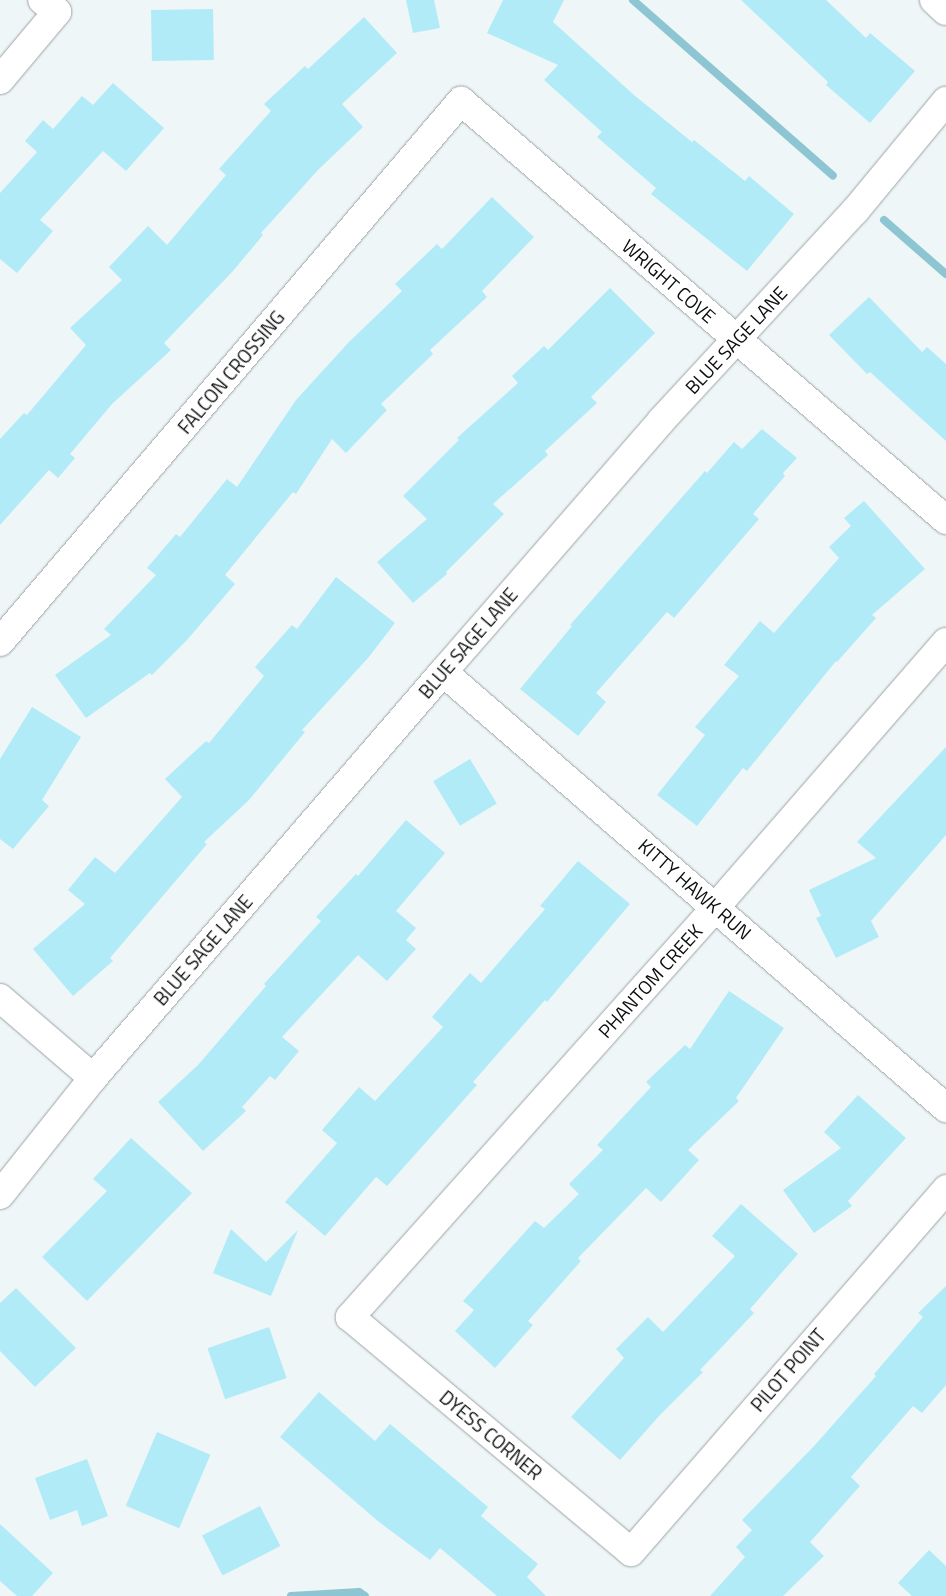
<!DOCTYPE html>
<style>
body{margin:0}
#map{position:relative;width:946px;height:1596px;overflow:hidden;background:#eff6f8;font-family:"Titillium Web",sans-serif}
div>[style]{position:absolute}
.stream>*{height:8px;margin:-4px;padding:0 4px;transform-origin:4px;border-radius:4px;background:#8dc6d2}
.building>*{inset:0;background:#b1ebf8;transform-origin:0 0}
.roads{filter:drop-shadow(0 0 1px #9da3a4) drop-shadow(0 0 1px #9da3a4)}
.minor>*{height:28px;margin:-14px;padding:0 14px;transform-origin:14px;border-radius:14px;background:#fff}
span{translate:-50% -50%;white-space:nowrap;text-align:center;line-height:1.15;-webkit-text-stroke:5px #fff;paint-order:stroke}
.street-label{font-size:19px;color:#0a0c0d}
</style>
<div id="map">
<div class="stream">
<div style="left:633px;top:0;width:266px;rotate:41.3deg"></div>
<div style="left:884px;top:220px;width:82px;rotate:41.1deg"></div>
<div style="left:291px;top:1596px;width:68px;rotate:-3.4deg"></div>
<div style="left:359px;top:1592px;width:7px;rotate:34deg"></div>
</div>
<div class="building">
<div style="clip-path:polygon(406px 0,434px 0,440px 28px,413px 33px)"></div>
<div style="clip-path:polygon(503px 0,564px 0,553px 22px,634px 95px,692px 142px,694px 140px,745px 181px,749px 176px,794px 214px,747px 271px,651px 194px,656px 188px,597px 137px,602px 132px,544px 80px,558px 65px,487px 33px)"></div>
<div style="clip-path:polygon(741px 0,826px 0,866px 38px,870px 33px,915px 71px,870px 123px,826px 85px,828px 82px)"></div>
<div style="left:213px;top:9px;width:51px;height:62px;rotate:89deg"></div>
<div style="clip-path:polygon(364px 17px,397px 53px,342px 104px,363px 127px,318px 170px,261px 233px,263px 235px,233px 271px,164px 343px,171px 350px,112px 404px,70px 454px,75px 458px,58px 478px,49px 470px,0 525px,0 439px,24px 413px,27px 415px,86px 345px,70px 328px,122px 280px,109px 267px,148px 226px,167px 245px,226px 175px,219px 169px,271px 111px,264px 104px,305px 66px,308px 69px)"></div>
<div style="clip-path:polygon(113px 83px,164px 128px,126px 171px,103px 151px,40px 220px,53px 231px,17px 273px,0 259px,0 193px,37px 152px,25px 141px,43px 120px,53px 129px,82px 96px,93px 105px)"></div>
<div style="clip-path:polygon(492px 197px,534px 237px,482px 291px,487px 297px,430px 350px,433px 354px,381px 404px,387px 410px,346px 453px,332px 439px,296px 494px,293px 492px,225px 575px,235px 584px,187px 640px,152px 675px,150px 673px,86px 718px,55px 675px,111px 635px,104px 629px,156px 575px,147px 568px,176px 534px,180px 537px,227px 479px,237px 487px,296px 400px,348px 343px,402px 291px,395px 284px,437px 244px,442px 249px)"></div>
<div style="clip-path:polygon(610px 288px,655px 333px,591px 397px,597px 403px,545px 451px,548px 455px,493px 504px,504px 514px,446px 572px,447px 574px,413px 603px,377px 562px,427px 519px,403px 496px,459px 440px,457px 438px,518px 383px,512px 376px,544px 346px,548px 350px)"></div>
<div style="clip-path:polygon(869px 297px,922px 352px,927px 347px,946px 364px,946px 441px,870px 372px,867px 374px,829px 335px)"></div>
<div style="clip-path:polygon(762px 429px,797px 458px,783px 473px,785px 476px,753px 514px,759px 519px,674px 618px,667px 612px,596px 693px,606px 702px,578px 736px,520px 689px,572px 626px,570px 625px,705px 471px,707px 473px,734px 442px,742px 449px)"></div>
<div style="clip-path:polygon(864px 501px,925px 569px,872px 615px,876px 618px,837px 662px,836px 661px,747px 771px,743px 768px,697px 826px,657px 795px,705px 735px,695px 727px,739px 676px,724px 665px,760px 621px,774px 633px,839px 558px,829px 547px,851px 526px,844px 518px)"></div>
<div style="clip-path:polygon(336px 577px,395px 623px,368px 658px,302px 730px,305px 732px,249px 800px,204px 842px,207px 844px,110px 958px,113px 961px,73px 996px,33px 949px,85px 904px,68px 890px,95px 857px,115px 873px,182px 797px,165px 779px,206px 741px,209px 743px,264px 676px,255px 667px,292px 625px,297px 629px)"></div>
<div style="clip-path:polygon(32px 707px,81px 737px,42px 800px,49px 806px,13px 849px,0 839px,0 759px)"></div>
<div style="clip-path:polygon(946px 747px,946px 835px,871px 921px,879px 937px,836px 958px,816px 918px,821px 916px,809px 890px,876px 858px,857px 842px)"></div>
<div style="left:470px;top:759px;width:52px;height:43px;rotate:59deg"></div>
<div style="clip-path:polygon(406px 820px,445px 853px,396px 911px,416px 928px,406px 940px,416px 949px,387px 981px,358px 955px,282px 1037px,299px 1051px,275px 1080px,270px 1076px,242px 1107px,246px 1111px,203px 1151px,158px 1102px,198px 1065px,266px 986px,264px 984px,321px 921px,316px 917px,356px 874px,358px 876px)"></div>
<div style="clip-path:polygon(578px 861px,630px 904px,547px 1002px,545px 1000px,473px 1082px,477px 1085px,387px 1186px,376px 1177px,325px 1236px,285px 1202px,337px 1143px,322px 1130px,359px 1087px,375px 1101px,443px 1027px,432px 1017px,470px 973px,481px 983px,545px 909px,540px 906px)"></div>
<div style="clip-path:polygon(729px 991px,784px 1028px,736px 1098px,739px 1101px,688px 1150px,699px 1160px,661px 1202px,646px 1188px,578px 1258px,581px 1261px,528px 1321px,533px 1325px,495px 1368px,455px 1331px,474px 1310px,463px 1301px,535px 1221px,544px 1228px,579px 1194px,569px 1184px,603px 1150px,597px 1145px,651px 1087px,646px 1082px,685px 1045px,690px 1049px)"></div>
<div style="clip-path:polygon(858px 1095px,906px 1138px,848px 1201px,852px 1206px,814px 1233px,783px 1190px,841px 1148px,824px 1132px)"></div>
<div style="clip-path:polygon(131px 1138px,192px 1193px,87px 1301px,42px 1257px,107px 1191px,93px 1179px)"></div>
<div style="clip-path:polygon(741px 1204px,798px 1254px,750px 1309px,754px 1313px,700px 1370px,703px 1372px,659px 1416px,620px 1460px,571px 1417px,624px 1358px,616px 1349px,648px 1317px,663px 1332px,735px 1256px,712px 1236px)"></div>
<div style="clip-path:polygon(231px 1229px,266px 1262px,298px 1230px,271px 1296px,213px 1273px)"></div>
<div style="clip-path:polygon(946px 1286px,946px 1385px,922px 1413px,913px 1406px,851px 1477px,860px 1486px,810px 1542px,824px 1556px,783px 1596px,710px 1596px,745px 1557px,736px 1547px,752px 1530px,742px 1520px,815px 1445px,876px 1376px,874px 1374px,923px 1317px,918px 1313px)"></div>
<div style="clip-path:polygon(16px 1288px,76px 1348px,35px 1387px,0 1351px,0 1303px)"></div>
<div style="left:269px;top:1327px;width:54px;height:65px;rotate:71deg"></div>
<div style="clip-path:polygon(319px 1392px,375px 1441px,390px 1424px,488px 1507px,481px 1516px,538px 1564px,527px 1577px,546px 1596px,497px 1596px,440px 1548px,430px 1560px,379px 1522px,280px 1437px)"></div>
<div style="left:157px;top:1432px;width:58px;height:80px;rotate:23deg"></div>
<div style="clip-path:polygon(87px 1459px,108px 1516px,82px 1526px,77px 1510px,50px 1520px,35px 1478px)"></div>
<div style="left:260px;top:1506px;width:45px;height:65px;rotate:63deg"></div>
<div style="clip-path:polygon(0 1524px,53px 1573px,32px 1596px,17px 1596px,0 1581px)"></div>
<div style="clip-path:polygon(929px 1550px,946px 1566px,946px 1596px,912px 1596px,898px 1583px)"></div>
</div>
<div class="roads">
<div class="minor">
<div style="left:934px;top:0;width:16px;rotate:43deg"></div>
<div style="left:0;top:80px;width:89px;rotate:-50deg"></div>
<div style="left:57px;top:12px;width:19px;rotate:-141deg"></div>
<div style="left:0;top:642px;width:711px;rotate:-49.56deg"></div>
<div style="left:461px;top:101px;width:641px;rotate:40.82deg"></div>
<div style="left:946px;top:642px;width:351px;rotate:131deg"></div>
<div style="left:716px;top:907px;width:550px;rotate:131.75deg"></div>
<div style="left:350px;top:1317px;width:366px;rotate:39.9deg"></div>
<div style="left:631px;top:1552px;width:481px;rotate:-49deg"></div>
<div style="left:443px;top:672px;width:666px;rotate:40.92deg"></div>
<div style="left:0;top:998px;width:123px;rotate:40.7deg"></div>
<div style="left:0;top:1195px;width:149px;rotate:-51.5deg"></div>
<div style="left:93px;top:1078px;width:536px;rotate:-49.24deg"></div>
<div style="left:443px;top:672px;width:332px;rotate:-49deg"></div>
<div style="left:661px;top:421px;width:286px;rotate:-47.3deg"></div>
<div style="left:855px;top:211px;width:143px;rotate:-50.4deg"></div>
</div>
</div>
<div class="street-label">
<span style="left:669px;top:281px;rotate:41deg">WRIGHT COVE</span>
<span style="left:736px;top:340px;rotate:-47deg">BLUE SAGE LANE</span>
<span style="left:231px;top:372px;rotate:-50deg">FALCON CROSSING</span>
<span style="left:468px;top:643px;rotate:-49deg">BLUE SAGE LANE</span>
<span style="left:695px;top:889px;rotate:41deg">KITTY HAWK RUN</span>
<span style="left:203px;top:950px;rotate:-49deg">BLUE SAGE LANE</span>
<span style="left:650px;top:981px;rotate:-48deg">PHANTOM CREEK</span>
<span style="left:788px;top:1370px;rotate:-49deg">PILOT POINT</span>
<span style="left:491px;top:1435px;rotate:40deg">DYESS CORNER</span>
</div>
</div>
